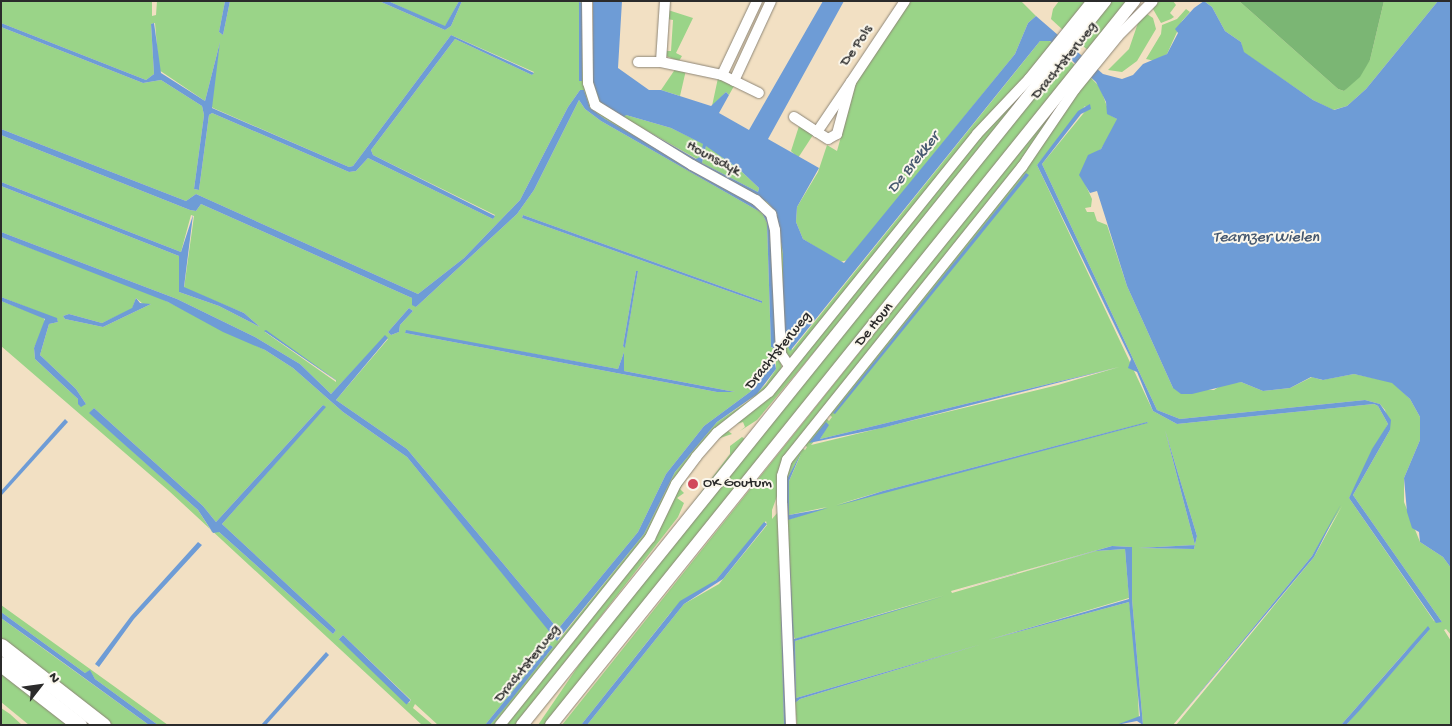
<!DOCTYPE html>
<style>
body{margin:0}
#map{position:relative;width:1452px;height:726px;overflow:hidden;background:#f2e0c3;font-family:"Gochi Hand",sans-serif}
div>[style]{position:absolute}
.green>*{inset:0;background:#9ad488}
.forest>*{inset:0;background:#7bb674}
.water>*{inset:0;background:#6e9cd6;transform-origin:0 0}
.roads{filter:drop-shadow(0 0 1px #8e8677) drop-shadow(0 0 1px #8e8677)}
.minor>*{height:10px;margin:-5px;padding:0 5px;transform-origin:5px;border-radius:5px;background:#fff}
.major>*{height:12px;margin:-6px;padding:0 6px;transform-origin:6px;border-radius:6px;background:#fff}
.highway>*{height:15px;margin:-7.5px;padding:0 7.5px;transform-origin:7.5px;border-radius:7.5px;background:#fff}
.dots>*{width:14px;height:14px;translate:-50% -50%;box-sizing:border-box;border:2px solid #fbf7ec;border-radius:50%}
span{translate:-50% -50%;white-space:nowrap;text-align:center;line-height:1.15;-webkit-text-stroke:4px #fbf7ec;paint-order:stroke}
.street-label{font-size:15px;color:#2b2b2b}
.poi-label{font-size:15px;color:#2b2b2b}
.left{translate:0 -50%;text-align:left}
.water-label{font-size:16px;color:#46586f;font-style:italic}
.frame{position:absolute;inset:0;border:2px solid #2b2b2b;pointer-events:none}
.north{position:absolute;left:15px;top:661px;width:50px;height:50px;-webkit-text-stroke:4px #fbf7ec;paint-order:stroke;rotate:60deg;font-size:14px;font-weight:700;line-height:20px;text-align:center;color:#2b2b2b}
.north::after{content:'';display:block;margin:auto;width:18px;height:22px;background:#2b2b2b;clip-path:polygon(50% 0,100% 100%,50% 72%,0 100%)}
</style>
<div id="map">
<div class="green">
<div style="clip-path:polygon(evenodd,1px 1px,152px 1px,152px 16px,156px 15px,157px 1px,225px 1px,219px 32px,223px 35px,230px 1px,379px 1px,445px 30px,451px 26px,462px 1px,586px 1px,586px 82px,594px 107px,691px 167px,755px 201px,767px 211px,774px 236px,778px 339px,782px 370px,761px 396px,721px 424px,694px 455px,676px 479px,648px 536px,496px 725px,490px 725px,553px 647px,550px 645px,485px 725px,438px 725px,415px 704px,413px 708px,433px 725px,422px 725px,169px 491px,1px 346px,1px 301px,43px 317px,46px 323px,34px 348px,35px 359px,78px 399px,78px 404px,86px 404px,76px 389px,40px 355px,49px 324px,58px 322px,57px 319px,1px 297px,1px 237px,150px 293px,265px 350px,293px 368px,343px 412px,407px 457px,558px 641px,644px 534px,675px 472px,717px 422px,750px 400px,766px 384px,776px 369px,776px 358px,773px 358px,770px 369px,750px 392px,704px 426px,666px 474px,638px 532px,558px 629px,407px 449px,336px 400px,388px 339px,385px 336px,331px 394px,300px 364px,255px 337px,177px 299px,1px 232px,1px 186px,179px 256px,179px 292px,219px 306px,260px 327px,244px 313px,184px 288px,194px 216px,191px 215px,181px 252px,1px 182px,1px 135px,190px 210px,196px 211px,201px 204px,412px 298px,416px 307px,517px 214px,534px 190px,579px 100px,585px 109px,601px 121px,762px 213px,767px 223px,771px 347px,774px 349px,771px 229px,765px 211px,605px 119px,590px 108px,584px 90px,580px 90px,568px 107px,520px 200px,464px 258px,418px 294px,196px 194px,186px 201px,1px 129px,1px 27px,143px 83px,161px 80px,202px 106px,204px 115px,194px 189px,199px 190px,209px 115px,212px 113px,349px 172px,356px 171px,368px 158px,493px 219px,495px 215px,373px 155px,371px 150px,455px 39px,532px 75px,534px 72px,451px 35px,353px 166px,349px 167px,213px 108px,210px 105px,220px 42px,205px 101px,159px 70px,155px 23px,151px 24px,154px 74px,146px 80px,1px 23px,1px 1px,579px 2px,583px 3px,582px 81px,579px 81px,579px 2px,1px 1px,523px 215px,762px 301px,762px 303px,522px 218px,523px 215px,1px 1px,636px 271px,638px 271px,625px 347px,623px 346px,636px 271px,1px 1px,136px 298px,143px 304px,151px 304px,103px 327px,65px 319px,63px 316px,69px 314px,102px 323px,132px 309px,136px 298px,1px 1px,409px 308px,413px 311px,400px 325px,399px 332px,391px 335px,388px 332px,409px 308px,1px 1px,265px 331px,336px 380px,336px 382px,265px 332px,265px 331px,1px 1px,406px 331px,618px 369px,624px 352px,624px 371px,735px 392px,717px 392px,405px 333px,406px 331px,1px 1px,323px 405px,325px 407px,222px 524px,336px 630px,333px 634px,219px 532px,212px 532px,198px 510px,90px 413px,94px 408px,203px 506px,216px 522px,323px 405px,1px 1px,343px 635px,411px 700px,409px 703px,339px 639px,343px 635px)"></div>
<div style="clip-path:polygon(388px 1px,459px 1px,445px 27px)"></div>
<div style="clip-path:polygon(911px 1px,1021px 1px,1036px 16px,1028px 23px,1015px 54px,848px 260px,840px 262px,803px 239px,796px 222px,797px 207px,818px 172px,827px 145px,837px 151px,858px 76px)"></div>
<div style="clip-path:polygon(1059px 1px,1088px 1px,1064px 31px,1051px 19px,1053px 9px)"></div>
<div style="clip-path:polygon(1111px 1px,1129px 1px,1089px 51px,1078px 42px)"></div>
<div style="clip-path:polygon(1156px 1px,1173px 1px,1176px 5px,1170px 13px,1174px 17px,1171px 19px,1161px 23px,1153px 9px)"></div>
<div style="clip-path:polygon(1204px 1px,1239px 1px,1338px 89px,1344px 91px,1370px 60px,1384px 1px,1438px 1px,1366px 89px,1347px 106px,1333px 110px,1313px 100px,1243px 52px,1241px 42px,1225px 31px,1212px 7px)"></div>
<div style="clip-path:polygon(1186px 9px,1190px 12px,1182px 21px,1167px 54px,1155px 61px,1146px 59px,1161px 34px,1162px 25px,1177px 19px)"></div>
<div style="clip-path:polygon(668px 10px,693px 18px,676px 53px,682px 56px,679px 61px,666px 56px,665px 51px,671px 51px,673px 20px,667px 19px)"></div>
<div style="clip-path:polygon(1147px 14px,1153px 18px,1156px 29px,1137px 61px,1122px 72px,1108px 70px,1129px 49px,1139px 20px)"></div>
<div style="clip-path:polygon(1046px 39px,1054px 44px,791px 358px,786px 359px,775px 220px,597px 104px,589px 60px,593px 59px,593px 82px,605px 106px,614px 114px,767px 202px,776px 213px,783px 254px,792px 350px,1040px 41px)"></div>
<div style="clip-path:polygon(1058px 50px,885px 268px,757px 420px,740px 431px,745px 427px,743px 422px,736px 424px,727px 430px,732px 434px,714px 440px,769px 396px,986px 127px)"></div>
<div style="clip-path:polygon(1066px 57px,1076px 66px,545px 725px,538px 725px,600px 634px)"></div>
<div style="clip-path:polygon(676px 68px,686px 70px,680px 96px,661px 90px)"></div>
<div style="clip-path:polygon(1083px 72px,1034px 145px,797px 441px,772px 510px,772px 519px,778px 512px,784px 725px,587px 725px,684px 604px,719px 584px,767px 525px,766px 521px,716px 580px,671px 612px,581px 725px,562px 725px)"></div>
<div style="clip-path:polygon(evenodd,1089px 76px,1100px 87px,1110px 115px,1117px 119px,1116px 126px,1101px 149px,1092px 155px,1082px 177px,1092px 199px,1091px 207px,1085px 208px,1087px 212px,1094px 212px,1097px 221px,1107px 225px,1127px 286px,1173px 388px,1214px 390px,1223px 384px,1241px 382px,1263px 391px,1290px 388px,1312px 377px,1322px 380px,1354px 374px,1392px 382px,1410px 399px,1420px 417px,1420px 440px,1404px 478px,1404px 502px,1420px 542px,1443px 557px,1451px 568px,1451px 635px,1446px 629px,1444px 630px,1451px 641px,1451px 725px,1346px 725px,1430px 629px,1405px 652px,1341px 725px,1176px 725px,1314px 557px,1342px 506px,1312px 556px,1173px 725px,1143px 725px,1132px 599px,1132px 547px,1112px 546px,951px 591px,952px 593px,1096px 551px,1125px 549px,1129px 598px,988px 640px,1129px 602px,1135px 639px,1139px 718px,1116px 725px,797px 725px,795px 703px,800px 699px,982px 644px,796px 698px,795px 641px,945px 595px,795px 639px,793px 635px,790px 675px,786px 469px,801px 447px,805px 450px,807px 447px,804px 444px,826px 418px,829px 421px,832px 417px,827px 412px,1089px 76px,1085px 106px,1087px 109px,1042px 164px,1157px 410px,1180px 419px,1365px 400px,1380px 404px,1385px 410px,1390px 430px,1353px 495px,1442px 622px,1434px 621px,1349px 498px,1388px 424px,1378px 406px,1374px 404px,1177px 424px,1153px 411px,1037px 165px,1085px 106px,1089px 76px,1119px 367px,1058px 385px,811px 445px,828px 425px,820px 439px,1119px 367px,1089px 76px,1148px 422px,1147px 423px,836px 505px,883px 491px,1148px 422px,1089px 76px,1165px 430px,1197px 536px,1194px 549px,1138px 548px,1195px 545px,1165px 430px,1089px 76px,801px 454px,789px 481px,789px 515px,827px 507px,787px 520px,786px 481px,801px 454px)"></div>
<div style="clip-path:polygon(718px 78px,734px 86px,729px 95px,726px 92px,712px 106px)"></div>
<div style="clip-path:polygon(626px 115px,671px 128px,704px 144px,700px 157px,697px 159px,633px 123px,623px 116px)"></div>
<div style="clip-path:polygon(799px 126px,813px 135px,798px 158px,791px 151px)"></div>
<div style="clip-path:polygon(706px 145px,740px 170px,759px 188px,758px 192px,702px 163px)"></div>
<div style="clip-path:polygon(742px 437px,746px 440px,690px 507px,730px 454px,730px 446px)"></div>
<div style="clip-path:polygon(686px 478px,680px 489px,684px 493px,677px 498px,684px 503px,678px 517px,516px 725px,504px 725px,649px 544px,679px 486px)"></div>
<div style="clip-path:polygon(1px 605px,168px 725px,158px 725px,95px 679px,90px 671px,85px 673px,1px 612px)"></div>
<div style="clip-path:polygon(1px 618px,149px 725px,113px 725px,1px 638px)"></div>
<div style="clip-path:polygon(1px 671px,69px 725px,29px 725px,1px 702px)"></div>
<div style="clip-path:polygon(1px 708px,10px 714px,22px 725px,1px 725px)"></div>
</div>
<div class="forest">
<div style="clip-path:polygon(1239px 1px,1384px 1px,1370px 60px,1360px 77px,1344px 91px,1338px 89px)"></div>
</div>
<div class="water">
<div style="clip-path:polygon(225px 1px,230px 1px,223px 35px,219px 32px)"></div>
<div style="clip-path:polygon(379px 1px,388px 1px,445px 26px,459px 1px,462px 1px,451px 26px,445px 30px)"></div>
<div style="clip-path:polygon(evenodd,593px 1px,622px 1px,618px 68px,649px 90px,661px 90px,711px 106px,726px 92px,729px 95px,719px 113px,749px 130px,823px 1px,844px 1px,768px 139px,819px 168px,797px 207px,796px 222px,803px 239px,844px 263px,1015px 54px,1028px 23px,1036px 16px,1103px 74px,1122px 79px,1133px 75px,1143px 64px,1167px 54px,1178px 33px,1175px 29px,1194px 8px,1204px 1px,1212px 7px,1225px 31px,1241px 42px,1244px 52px,1313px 100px,1334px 110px,1347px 106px,1366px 89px,1438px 1px,1451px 1px,1451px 568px,1443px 557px,1420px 542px,1419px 532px,1412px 528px,1407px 512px,1404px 478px,1420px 440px,1420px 417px,1410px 399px,1392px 383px,1354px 374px,1323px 380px,1311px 377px,1290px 388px,1263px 391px,1241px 382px,1192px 394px,1181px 394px,1173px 388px,1127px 286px,1097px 191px,1090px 193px,1079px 175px,1088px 155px,1101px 149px,1117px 119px,1107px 114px,1106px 102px,1096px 82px,1050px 41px,1040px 41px,790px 351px,783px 335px,783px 254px,776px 212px,767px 202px,707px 170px,600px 102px,593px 82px,593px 1px,626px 115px,671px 128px,703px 144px,700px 157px,696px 159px,633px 123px,624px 117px,626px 115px,593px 1px,706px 146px,740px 170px,759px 188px,758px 192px,702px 163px,706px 146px)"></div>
<div style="clip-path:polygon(579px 2px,583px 3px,582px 81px,579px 81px)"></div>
<div style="clip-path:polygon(1px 23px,146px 80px,154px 74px,151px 24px,154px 23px,161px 73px,205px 101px,220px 42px,212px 108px,349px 167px,353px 166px,451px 35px,534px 73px,532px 75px,455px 39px,371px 150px,373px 155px,495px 216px,493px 219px,368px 158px,356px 171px,349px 172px,212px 113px,209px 115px,199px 190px,194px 189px,204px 115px,202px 106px,161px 80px,143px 83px,1px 27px)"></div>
<div style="clip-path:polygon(580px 90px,584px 90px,590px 108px,605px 119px,762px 208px,770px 221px,776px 349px,771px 347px,767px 223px,762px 213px,601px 121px,585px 109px,579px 100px,534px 190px,517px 214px,416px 307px,412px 305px,412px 298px,201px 204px,196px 211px,190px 210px,1px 135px,1px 129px,186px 201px,196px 194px,418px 294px,464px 258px,520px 200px,568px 107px)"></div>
<div style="clip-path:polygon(1090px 104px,1091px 109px,1081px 114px,1042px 164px,1157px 410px,1180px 419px,1365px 400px,1380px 404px,1391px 420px,1390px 430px,1353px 495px,1442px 622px,1436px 623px,1349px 498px,1372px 449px,1388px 424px,1378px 406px,1374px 404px,1177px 424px,1153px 411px,1137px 372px,1128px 368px,1131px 359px,1037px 165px,1078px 111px)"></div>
<div style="clip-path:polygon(1026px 173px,1029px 175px,835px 414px,833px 413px)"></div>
<div style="clip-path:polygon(1px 182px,181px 252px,193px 215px,184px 287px,244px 313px,260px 327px,219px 306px,179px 292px,179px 256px,1px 186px)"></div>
<div style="clip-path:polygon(523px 215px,762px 301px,762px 303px,522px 218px)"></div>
<div style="clip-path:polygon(1px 232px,177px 299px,255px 337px,300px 364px,331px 394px,385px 335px,388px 338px,336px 400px,407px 449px,558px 629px,638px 532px,666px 474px,704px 426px,750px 392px,770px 369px,774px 357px,776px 369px,757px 394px,717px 422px,675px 472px,644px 534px,557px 641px,407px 457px,343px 412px,293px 368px,265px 350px,223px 332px,168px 302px,1px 237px)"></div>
<div style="clip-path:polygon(636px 271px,638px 271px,625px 348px,623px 346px)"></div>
<div style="clip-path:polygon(1px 297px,57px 318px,58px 322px,49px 324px,40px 355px,76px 389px,86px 404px,81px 407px,78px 404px,78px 399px,35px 359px,34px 348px,45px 319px,1px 301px)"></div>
<div style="clip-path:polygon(136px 298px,140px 303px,151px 304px,103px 327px,65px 319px,63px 316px,69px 314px,102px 323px,132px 308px)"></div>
<div style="clip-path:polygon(409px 308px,413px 311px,400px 325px,399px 332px,391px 335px,388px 332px)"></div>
<div style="clip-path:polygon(266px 330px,336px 380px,337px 381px,264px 331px)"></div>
<div style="clip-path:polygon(406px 330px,618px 369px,624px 352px,624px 371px,735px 392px,717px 392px,405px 333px)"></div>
<div style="clip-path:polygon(1119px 367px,882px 428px,809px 443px,826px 422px,829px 425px,820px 439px)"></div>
<div style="clip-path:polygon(323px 405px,326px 407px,222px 524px,336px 630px,333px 634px,219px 532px,213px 533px,198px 510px,89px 413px,94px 408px,203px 506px,216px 522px)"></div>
<div style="clip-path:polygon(65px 419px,68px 422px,1px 496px,1px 491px)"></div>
<div style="clip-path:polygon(1147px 422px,1148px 423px,836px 506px,883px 491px)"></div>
<div style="clip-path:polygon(1165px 430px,1197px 536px,1194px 549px,1138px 548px,1195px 545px)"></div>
<div style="clip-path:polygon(801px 453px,789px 481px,789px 515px,828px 508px,788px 520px,786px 481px)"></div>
<div style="clip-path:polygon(1341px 504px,1314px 557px,1173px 725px,1312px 556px)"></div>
<div style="clip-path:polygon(778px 519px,787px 725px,784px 725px)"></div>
<div style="clip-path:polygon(764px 522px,767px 524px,723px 579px,684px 604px,587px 725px,581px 725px,680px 601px,716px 580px)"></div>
<div style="clip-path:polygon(788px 526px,794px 639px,945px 596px,795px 641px,796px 698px,982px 644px,800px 699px,795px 703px,794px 725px)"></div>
<div style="clip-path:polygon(198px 542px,202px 545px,134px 619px,99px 667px,95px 664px,131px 616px)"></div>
<div style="clip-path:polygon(1112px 546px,1132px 547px,1132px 599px,1143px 725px,1137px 721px,1116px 725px,1140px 716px,1129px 602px,988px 640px,1129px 599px,1125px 549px,1096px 551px,951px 592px)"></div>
<div style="clip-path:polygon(1px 612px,85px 673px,90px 670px,95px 679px,158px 725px,149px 725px,50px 653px,1px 618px)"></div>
<div style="clip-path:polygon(1428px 626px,1430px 629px,1359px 711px,1346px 725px,1341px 725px)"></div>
<div style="left:343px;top:635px;width:94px;height:6px;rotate:44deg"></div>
<div style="clip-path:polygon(550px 645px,553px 647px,507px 705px,490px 725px,485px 725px)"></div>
<div style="clip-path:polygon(326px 652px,329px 655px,266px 725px,261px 725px)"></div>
</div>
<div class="roads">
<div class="minor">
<div style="left:587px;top:1px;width:82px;rotate:89.3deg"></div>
<div style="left:588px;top:83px;width:23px;rotate:72deg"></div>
<div style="left:595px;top:105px;width:114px;rotate:31.7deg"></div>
<div style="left:692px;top:165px;width:73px;rotate:28.7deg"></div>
<div style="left:756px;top:200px;width:21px;rotate:43deg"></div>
<div style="left:771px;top:214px;width:16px;rotate:76deg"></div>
<div style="left:775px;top:230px;width:124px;rotate:87.2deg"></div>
<div style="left:781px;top:354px;width:14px;rotate:56deg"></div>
<div style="left:665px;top:1px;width:61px;rotate:93.8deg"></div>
<div style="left:661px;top:62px;width:62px;rotate:12deg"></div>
<div style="left:722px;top:75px;width:41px;rotate:25.9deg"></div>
<div style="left:638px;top:62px;width:23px"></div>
<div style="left:722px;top:75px;width:82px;rotate:-64.7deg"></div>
<div style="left:734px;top:81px;width:88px;rotate:-65.2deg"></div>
<div style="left:851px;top:82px;width:54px;rotate:105.1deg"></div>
<div style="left:837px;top:134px;width:10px;rotate:151deg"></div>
<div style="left:828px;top:139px;width:13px;rotate:-148deg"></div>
<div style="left:817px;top:132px;width:60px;rotate:-55.8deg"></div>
<div style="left:851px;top:82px;width:97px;rotate:-56.3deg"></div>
<div style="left:794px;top:117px;width:27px;rotate:33deg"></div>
<div style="left:500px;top:725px;width:240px;rotate:-51.3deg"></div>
<div style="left:650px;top:538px;width:60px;rotate:-64.3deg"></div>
<div style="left:676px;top:484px;width:34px;rotate:-53deg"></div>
<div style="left:696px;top:457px;width:32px;rotate:-49deg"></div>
<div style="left:717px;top:433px;width:66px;rotate:-38.3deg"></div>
<div style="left:769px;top:392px;width:331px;rotate:-51.1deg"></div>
<div style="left:977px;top:134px;width:76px;rotate:-46.6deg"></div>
<div style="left:1029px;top:79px;width:100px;rotate:-51.1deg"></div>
<div style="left:791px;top:725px;width:222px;rotate:-92.3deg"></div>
<div style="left:782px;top:503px;width:27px;rotate:-90deg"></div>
<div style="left:782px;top:476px;width:17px;rotate:-73deg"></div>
<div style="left:787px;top:460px;width:376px;rotate:-51.3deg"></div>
<div style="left:1022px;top:167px;width:94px;rotate:-55.8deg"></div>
<div style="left:1075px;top:89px;width:68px;rotate:-50.9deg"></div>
<div style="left:1118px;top:36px;width:49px;rotate:-45deg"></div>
</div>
<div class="major">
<div style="left:522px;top:725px;width:930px;rotate:-51.16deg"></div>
<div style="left:551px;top:725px;width:930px;rotate:-51.16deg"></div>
</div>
<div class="highway">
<div style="left:1px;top:646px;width:129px;rotate:37.8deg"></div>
<div style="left:1px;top:664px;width:99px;rotate:38deg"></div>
</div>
</div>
<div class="dots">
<div style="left:693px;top:484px;background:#d1495b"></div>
</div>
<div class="street-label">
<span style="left:857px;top:46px;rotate:-56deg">De Pols</span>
<span style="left:1065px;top:61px;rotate:-51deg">Drachtsterweg</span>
<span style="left:713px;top:159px;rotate:29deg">Hounsdyk</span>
<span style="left:875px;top:325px;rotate:-51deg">De Houn</span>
<span style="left:779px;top:351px;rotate:-51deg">Drachtsterweg</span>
<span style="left:528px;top:664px;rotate:-51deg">Drachtsterweg</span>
</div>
<div class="poi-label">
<span class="left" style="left:703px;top:484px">OK Goutum</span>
</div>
<div class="water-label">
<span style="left:915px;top:164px;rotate:-51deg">De Brekker</span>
<span style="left:1266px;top:239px">Tearnzer Wielen</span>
</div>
<div class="frame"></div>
<div class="north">N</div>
</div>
